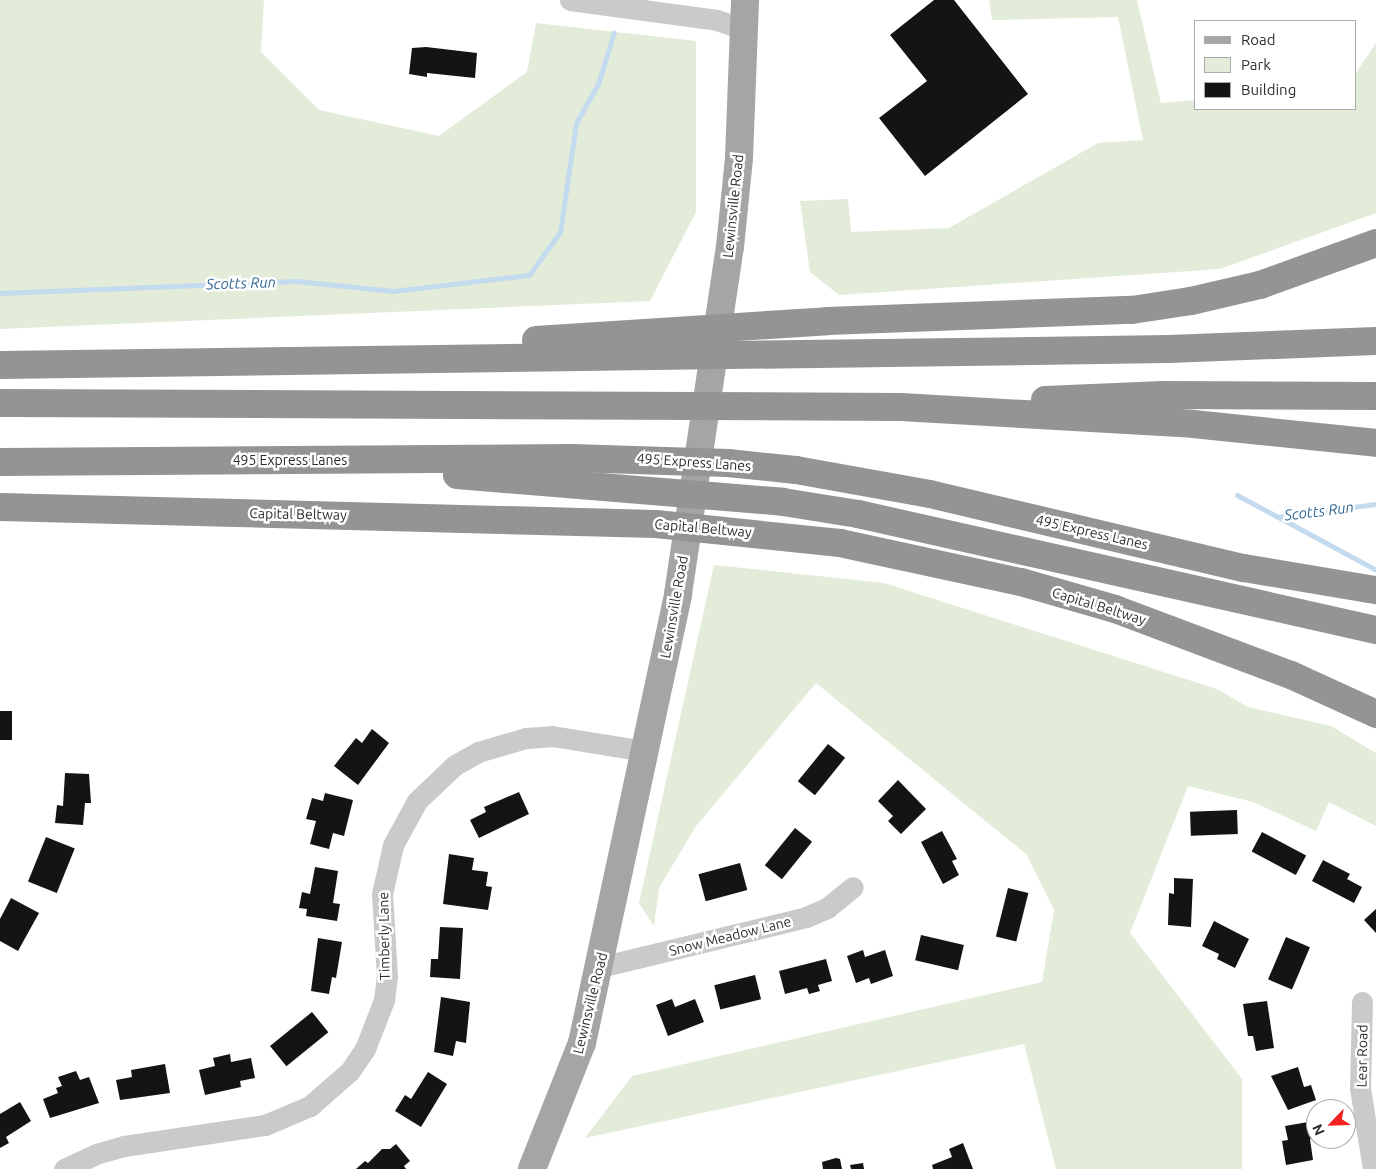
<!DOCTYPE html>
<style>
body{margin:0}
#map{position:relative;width:1376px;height:1169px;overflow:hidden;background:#fff;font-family:Ubuntu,sans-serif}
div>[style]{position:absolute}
.green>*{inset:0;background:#e2ecd9}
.stream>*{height:5px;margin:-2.5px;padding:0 2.5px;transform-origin:2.5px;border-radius:2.5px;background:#c4daee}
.building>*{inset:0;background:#141414;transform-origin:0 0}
.minor>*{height:21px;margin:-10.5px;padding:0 10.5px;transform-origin:10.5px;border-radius:10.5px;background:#cacaca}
.major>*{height:28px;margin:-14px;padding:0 14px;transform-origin:14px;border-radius:14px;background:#a5a5a5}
.highway>*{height:28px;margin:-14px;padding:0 14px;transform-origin:14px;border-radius:14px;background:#949494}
span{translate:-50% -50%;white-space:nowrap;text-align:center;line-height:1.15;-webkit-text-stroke:5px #fff;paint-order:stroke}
.street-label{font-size:14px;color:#2d2d2d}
.water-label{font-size:15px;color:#356996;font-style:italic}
.legend{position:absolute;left:1194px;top:20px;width:162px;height:90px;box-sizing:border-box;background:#fff;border:1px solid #ababab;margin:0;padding:6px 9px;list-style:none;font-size:15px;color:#2d2d2d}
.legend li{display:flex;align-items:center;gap:10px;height:25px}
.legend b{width:25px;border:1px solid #ababab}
.north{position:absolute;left:1306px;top:1099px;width:50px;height:50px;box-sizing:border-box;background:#fff;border:1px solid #ababab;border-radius:50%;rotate:246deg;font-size:14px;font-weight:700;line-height:20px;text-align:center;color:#2d2d2d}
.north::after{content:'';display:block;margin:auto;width:18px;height:22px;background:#f42120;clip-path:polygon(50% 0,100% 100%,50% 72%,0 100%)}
</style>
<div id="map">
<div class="green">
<div style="clip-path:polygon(0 0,264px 0,261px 52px,319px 110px,439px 136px,527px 72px,536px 23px,696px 41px,696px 212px,650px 301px,0 329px)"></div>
<div style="clip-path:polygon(989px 0,1137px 0,1161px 103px,1195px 100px,1195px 109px,1355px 109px,1355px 74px,1376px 43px,1376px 213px,1220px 269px,839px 295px,810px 272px,800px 201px,848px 199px,851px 232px,949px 228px,1098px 143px,1143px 140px,1118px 17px,992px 20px)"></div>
<div style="clip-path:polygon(714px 565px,884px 583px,1217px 689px,1248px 707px,1331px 726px,1376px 753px,1376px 826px,1329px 802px,1316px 831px,1253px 802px,1188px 786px,1130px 933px,1242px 1079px,1242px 1169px,1056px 1169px,1024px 1044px,585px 1138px,632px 1076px,1042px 982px,1054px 910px,1026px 854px,816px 683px,696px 826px,659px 888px,654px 926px,639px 903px)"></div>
</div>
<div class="stream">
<div style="left:0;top:293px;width:296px;rotate:-2.3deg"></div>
<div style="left:296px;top:281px;width:98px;rotate:5.9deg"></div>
<div style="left:393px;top:291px;width:137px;rotate:-6.7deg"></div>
<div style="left:529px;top:275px;width:53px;rotate:-54.2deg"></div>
<div style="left:560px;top:232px;width:110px;rotate:-81.6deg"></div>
<div style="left:576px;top:123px;width:45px;rotate:-60.6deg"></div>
<div style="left:598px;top:84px;width:54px;rotate:-72.9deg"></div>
<div style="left:1237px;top:495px;width:47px;rotate:28.2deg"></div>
<div style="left:1278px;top:517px;width:99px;rotate:-7.6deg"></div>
<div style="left:1280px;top:518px;width:109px;rotate:28.4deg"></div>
</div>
<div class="building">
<div style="clip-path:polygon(934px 0,954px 0,1028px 94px,925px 176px,879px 118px,927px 81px,890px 35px)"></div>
<div style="clip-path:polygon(426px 47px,477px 53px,475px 78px,427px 73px,427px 77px,409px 74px,412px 48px)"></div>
<div style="left:0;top:711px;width:12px;height:29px"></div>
<div style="clip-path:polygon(372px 729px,389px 743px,358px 785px,334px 766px,356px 738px,362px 743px)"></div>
<div style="left:828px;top:744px;width:22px;height:48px;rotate:39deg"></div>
<div style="clip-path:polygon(65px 773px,89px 774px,91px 803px,85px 803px,83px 825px,55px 823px,57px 805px,63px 806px)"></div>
<div style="clip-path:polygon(898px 780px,926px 809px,901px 834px,888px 821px,893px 816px,878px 801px)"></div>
<div style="clip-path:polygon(519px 792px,529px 814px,479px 838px,470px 820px,486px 812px,484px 807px)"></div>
<div style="clip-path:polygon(325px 793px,353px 800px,344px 836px,333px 833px,329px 849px,310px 844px,316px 821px,306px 819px,312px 798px,323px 801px)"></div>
<div style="left:1237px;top:810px;width:24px;height:47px;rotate:88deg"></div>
<div style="left:795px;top:828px;width:22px;height:48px;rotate:39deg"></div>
<div style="clip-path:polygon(942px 831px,957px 859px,952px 861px,959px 875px,943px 884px,921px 842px)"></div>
<div style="left:1262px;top:832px;width:50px;height:22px;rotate:28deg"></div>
<div style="left:46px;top:837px;width:31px;height:48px;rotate:22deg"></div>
<div style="clip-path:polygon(449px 854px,474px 858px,472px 870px,488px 872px,486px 886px,492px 887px,488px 910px,443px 904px)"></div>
<div style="clip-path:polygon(1323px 860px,1350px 874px,1347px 879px,1362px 887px,1354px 903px,1312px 881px)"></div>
<div style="left:740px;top:863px;width:28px;height:43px;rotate:75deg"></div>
<div style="clip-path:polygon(315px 867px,338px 871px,333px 903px,340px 904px,337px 921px,306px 916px,307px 909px,299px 908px,302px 892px,310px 894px)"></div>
<div style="clip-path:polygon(1174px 878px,1193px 879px,1191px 927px,1168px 925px,1169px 893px,1174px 894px)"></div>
<div style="left:1008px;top:888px;width:21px;height:50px;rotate:14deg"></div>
<div style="clip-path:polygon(11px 898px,39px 913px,18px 951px,0 941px,0 919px)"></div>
<div style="clip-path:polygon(1376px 909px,1376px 933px,1364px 920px)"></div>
<div style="clip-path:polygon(1214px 921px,1249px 939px,1235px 968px,1217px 959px,1219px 954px,1202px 946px)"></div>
<div style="clip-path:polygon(440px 927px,463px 928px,460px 979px,430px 977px,431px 959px,438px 959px)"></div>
<div style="left:921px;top:935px;width:44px;height:26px;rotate:13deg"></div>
<div style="left:1286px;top:937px;width:26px;height:46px;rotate:23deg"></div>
<div style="clip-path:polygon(318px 938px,342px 942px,336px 978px,332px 977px,329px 994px,311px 991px)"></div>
<div style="clip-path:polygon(863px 950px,865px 957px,885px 950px,893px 976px,871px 984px,869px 978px,856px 983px,847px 956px)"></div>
<div style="clip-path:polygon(826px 959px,832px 981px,818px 985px,820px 991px,809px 994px,807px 988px,785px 994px,779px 971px)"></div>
<div style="left:755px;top:975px;width:25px;height:42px;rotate:76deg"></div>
<div style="clip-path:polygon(441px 997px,470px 1002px,466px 1043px,456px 1041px,453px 1056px,434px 1052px)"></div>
<div style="clip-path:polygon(672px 999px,675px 1007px,695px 999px,704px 1022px,668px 1036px,656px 1005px)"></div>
<div style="clip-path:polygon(1267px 1001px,1274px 1048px,1256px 1051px,1253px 1036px,1248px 1036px,1243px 1004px)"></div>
<div style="left:312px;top:1012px;width:26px;height:54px;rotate:51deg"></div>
<div style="clip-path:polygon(230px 1054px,231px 1062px,251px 1058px,255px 1078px,240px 1081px,241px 1087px,205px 1095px,199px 1070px,215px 1066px,213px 1058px)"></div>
<div style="clip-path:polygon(165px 1064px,170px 1093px,120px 1100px,116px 1080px,132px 1077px,131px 1070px)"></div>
<div style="clip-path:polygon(1298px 1067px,1304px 1087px,1311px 1085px,1316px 1100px,1288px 1110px,1271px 1076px)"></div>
<div style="clip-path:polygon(76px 1071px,80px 1080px,89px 1077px,99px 1103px,50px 1118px,43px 1099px,58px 1093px,56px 1088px,62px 1086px,58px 1077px)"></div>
<div style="clip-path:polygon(428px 1072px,447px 1084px,421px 1127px,395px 1111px,405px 1095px,411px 1099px)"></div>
<div style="clip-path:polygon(20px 1102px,31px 1121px,6px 1137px,9px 1143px,0 1148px,0 1114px)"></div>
<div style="clip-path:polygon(1314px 1121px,1316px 1138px,1310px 1139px,1313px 1160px,1286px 1165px,1282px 1141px,1288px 1140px,1285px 1126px)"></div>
<div style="clip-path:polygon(963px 1143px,973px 1169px,933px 1169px,932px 1165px,952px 1157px,949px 1149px)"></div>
<div style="clip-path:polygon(396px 1144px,410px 1161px,404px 1166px,406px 1169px,356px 1169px,365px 1161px,368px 1163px,382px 1149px,390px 1149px)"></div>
<div style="clip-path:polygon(836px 1158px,840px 1159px,842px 1169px,823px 1169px,822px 1162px)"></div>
<div style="clip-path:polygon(863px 1163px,864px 1169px,851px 1169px,850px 1165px)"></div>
</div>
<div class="minor">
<div style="left:570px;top:0;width:148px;rotate:7.7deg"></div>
<div style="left:717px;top:20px;width:28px;rotate:19deg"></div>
<div style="left:600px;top:967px;width:212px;rotate:-13.6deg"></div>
<div style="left:806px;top:917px;width:23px;rotate:-23deg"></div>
<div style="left:827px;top:908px;width:33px;rotate:-39deg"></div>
<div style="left:1362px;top:1002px;width:86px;rotate:91.3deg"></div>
<div style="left:1360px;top:1088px;width:82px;rotate:80.9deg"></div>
<div style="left:64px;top:1169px;width:35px;rotate:-25deg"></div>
<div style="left:96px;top:1154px;width:29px;rotate:-16deg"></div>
<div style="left:124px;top:1146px;width:143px;rotate:-8.5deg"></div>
<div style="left:265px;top:1125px;width:49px;rotate:-22.9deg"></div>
<div style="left:310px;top:1106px;width:53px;rotate:-41.2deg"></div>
<div style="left:350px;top:1071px;width:27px;rotate:-56deg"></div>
<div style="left:365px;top:1049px;width:53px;rotate:-68.8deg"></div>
<div style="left:384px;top:1000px;width:24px;rotate:-83deg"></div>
<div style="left:387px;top:976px;width:82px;rotate:-93.5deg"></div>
<div style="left:382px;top:894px;width:50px;rotate:-77.3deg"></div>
<div style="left:393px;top:845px;width:50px;rotate:-61.4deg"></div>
<div style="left:417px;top:801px;width:52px;rotate:-43.5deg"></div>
<div style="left:455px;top:765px;width:26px;rotate:-29deg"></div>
<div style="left:478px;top:752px;width:50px;rotate:-16.3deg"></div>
<div style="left:526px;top:738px;width:26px;rotate:-4deg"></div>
<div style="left:552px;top:736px;width:95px;rotate:9.1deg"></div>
</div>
<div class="major">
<div style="left:532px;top:1169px;width:136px;rotate:-68.4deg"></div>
<div style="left:582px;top:1043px;width:459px;rotate:-77.9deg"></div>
<div style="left:678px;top:594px;width:351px;rotate:-81.5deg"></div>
<div style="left:730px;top:247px;width:89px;rotate:-84.2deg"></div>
<div style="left:739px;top:158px;width:158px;rotate:-87.8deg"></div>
</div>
<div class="highway">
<div style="left:536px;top:340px;width:292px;rotate:-3.7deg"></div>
<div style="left:827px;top:321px;width:305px;rotate:-2.1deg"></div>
<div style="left:1132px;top:310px;width:60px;rotate:-8.7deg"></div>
<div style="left:1191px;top:301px;width:71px;rotate:-13.1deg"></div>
<div style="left:1260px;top:285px;width:123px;rotate:-19.9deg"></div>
<div style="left:0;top:365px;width:1169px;rotate:-0.78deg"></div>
<div style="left:1169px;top:349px;width:207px;rotate:-2.2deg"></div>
<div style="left:1045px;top:400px;width:118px;rotate:-2.4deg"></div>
<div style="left:1163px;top:395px;width:213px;rotate:0.3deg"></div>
<div style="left:0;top:403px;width:901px;rotate:0.25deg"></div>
<div style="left:901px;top:407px;width:292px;rotate:3.3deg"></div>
<div style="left:1193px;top:424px;width:184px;rotate:5.9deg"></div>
<div style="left:0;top:462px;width:572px;rotate:-0.4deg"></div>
<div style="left:572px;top:458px;width:156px;rotate:1.8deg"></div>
<div style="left:728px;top:463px;width:68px;rotate:5.9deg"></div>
<div style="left:796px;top:470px;width:136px;rotate:10.2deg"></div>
<div style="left:930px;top:494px;width:323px;rotate:13.3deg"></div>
<div style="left:1244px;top:568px;width:134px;rotate:9.5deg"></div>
<div style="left:457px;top:475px;width:327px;rotate:4.7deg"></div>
<div style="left:783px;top:502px;width:76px;rotate:9.1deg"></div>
<div style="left:858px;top:514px;width:531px;rotate:12.62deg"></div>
<div style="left:0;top:507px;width:656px;rotate:1.48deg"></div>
<div style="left:656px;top:524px;width:185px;rotate:5.9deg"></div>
<div style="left:840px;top:543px;width:185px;rotate:12.2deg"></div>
<div style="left:1021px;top:582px;width:98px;rotate:16deg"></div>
<div style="left:1115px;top:609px;width:188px;rotate:20.6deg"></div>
<div style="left:1291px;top:675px;width:94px;rotate:24.6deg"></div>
</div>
<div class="street-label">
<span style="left:733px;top:206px;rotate:-84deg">Lewinsville Road</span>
<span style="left:290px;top:460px">495 Express Lanes</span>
<span style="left:694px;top:462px;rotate:4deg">495 Express Lanes</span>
<span style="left:298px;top:514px;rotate:1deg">Capital Beltway</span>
<span style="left:703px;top:528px;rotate:5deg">Capital Beltway</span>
<span style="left:1092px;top:532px;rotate:13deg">495 Express Lanes</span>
<span style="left:1099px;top:606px;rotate:17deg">Capital Beltway</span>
<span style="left:674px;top:607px;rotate:-80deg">Lewinsville Road</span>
<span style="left:384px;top:936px;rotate:-91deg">Timberly Lane</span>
<span style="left:730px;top:936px;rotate:-14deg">Snow Meadow Lane</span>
<span style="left:590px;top:1003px;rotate:-76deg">Lewinsville Road</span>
<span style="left:1362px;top:1056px;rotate:-89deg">Lear Road</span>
</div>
<div class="water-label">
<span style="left:241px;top:283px;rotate:-2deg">Scotts Run</span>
<span style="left:1319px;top:511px;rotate:-7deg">Scotts Run</span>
</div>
<ul class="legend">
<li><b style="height:6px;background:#a5a5a5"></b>Road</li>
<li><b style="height:14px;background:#e2ecd9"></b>Park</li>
<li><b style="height:14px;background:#141414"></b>Building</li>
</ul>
<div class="north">N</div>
</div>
